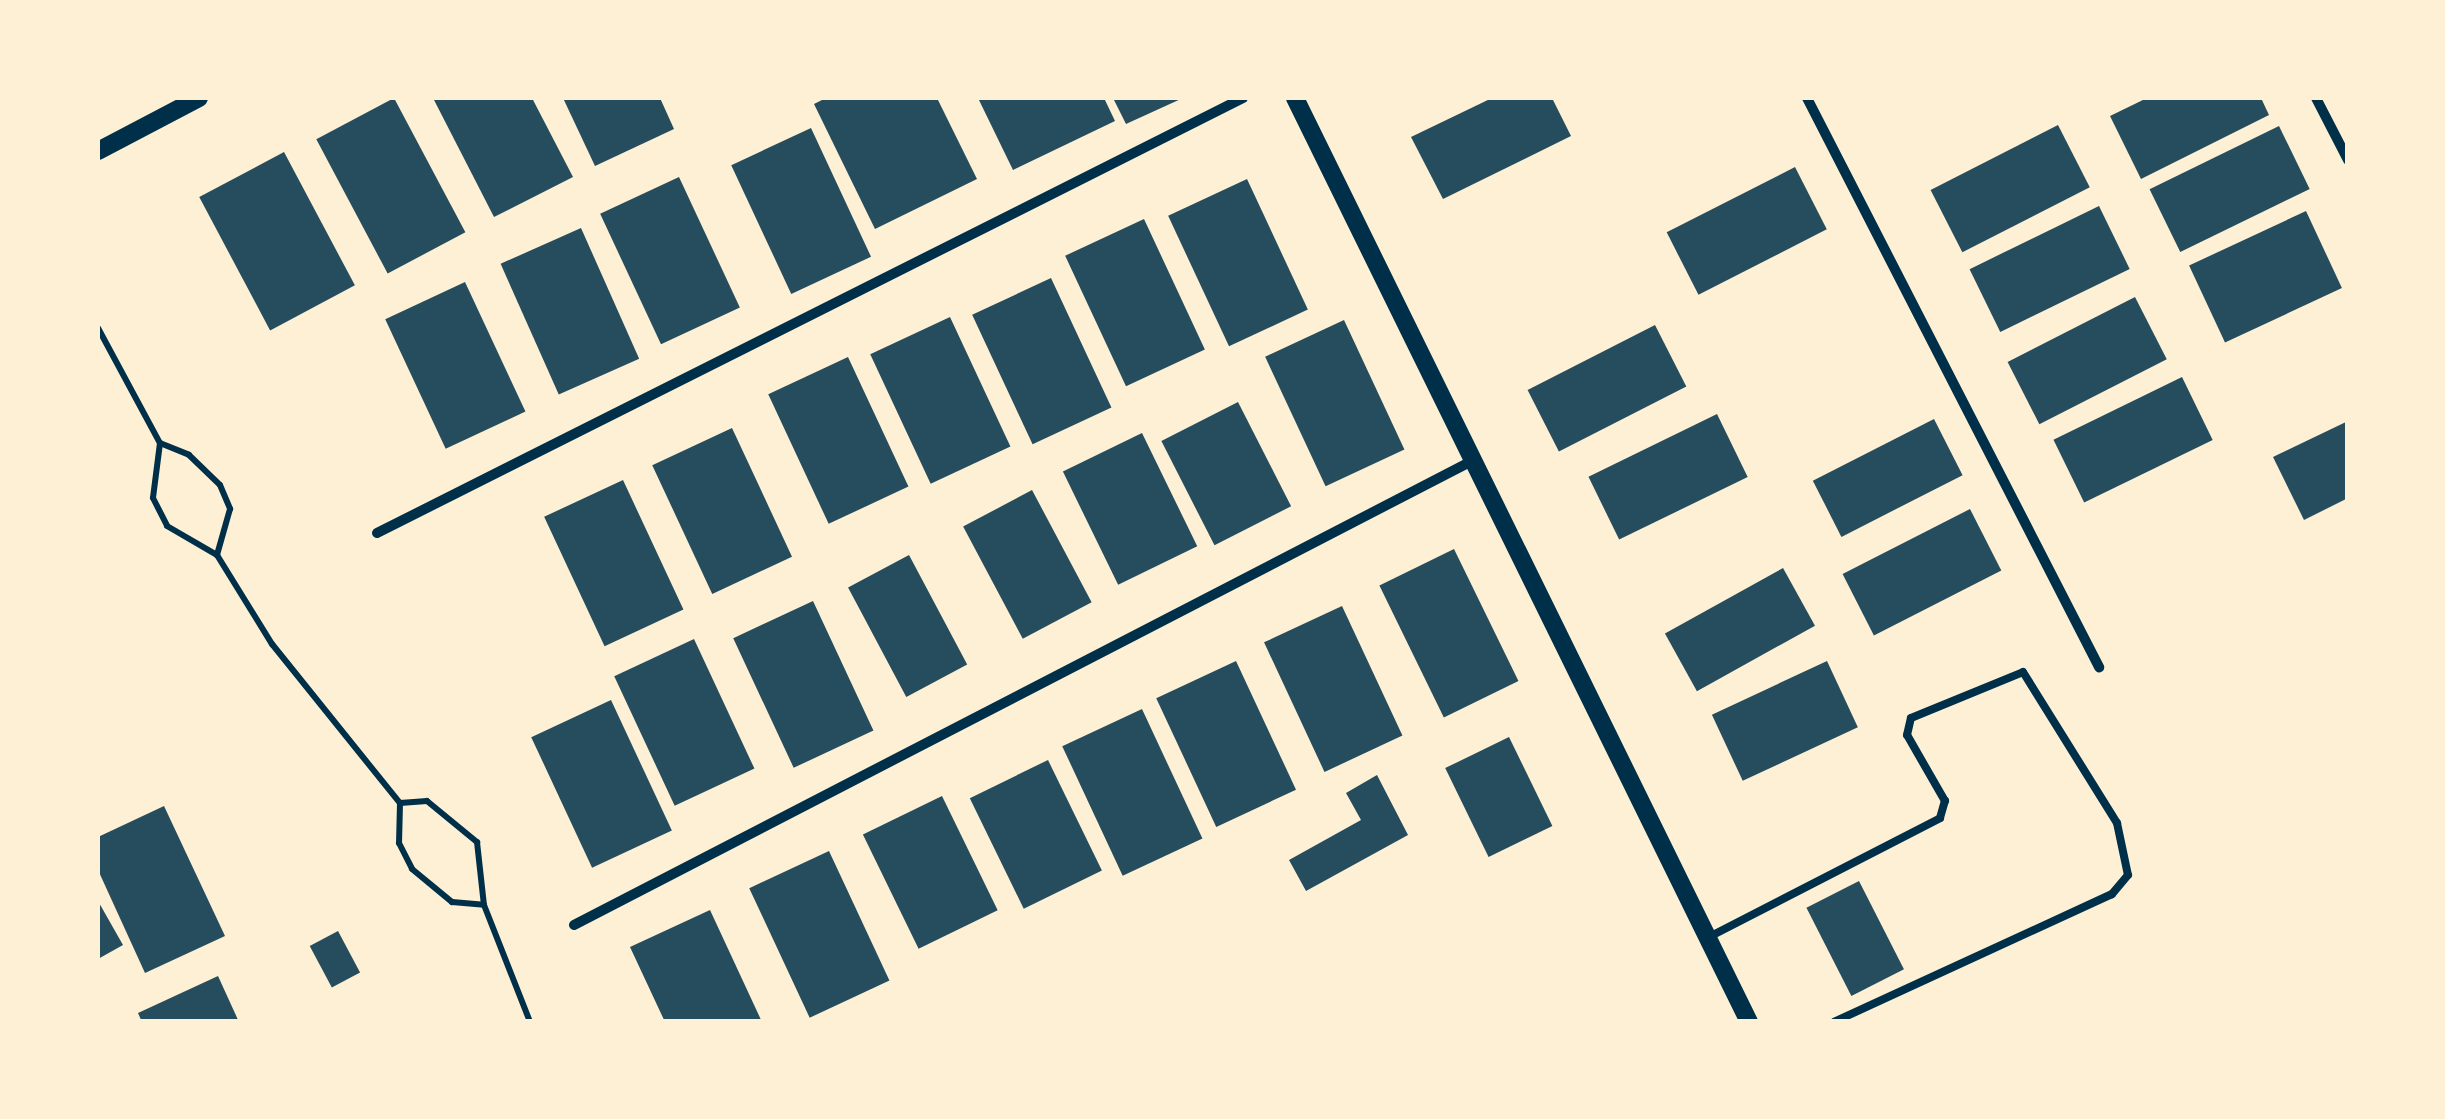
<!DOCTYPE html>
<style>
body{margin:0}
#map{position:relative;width:2445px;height:1119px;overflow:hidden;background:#fdf0d5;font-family:Montserrat,sans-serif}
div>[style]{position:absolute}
.building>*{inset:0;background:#264d5e;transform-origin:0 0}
.path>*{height:6px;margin:-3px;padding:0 3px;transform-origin:3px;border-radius:3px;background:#003049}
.service>*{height:8px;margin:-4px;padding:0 4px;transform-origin:4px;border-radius:4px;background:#003049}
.minor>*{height:10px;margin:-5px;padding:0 5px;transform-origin:5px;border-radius:5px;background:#003049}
.tertiary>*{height:18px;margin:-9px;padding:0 9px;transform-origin:9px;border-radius:9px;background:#003049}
span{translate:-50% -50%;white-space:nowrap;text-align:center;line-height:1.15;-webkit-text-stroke:10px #fdf0d5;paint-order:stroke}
.frame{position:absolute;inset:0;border:100px solid #fdf0d5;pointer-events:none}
</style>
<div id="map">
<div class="building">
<div style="left:394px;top:98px;width:152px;height:88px;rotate:62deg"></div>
<div style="clip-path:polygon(433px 98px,532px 98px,573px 177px,494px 217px)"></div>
<div style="clip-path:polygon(563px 98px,660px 98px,674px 129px,595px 166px)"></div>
<div style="clip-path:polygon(826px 98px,937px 98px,977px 179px,875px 229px,814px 104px)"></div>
<div style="clip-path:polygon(978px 98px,1104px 98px,1115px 121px,1013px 170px)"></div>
<div style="clip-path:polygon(1113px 98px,1183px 98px,1126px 124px)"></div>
<div style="clip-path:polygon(1492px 98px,1552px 98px,1571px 136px,1443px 199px,1411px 137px)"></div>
<div style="clip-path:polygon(2147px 98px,2261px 98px,2269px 115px,2141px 179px,2110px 116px)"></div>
<div style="left:2058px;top:125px;width:70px;height:143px;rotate:63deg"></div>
<div style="left:2279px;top:126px;width:70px;height:144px;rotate:64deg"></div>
<div style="left:811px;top:128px;width:142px;height:88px;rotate:65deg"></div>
<div style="left:284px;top:152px;width:151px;height:96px;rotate:62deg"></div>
<div style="left:1795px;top:167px;width:70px;height:144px;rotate:63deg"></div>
<div style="left:679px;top:177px;width:144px;height:87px;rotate:65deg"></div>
<div style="left:1247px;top:179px;width:144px;height:87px;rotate:65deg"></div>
<div style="left:2099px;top:206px;width:70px;height:144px;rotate:64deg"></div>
<div style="left:2306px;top:211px;width:85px;height:129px;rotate:65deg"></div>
<div style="left:1144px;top:219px;width:144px;height:87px;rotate:65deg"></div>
<div style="left:581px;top:228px;width:143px;height:88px;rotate:66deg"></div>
<div style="left:1051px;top:278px;width:143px;height:87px;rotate:65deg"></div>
<div style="left:465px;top:282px;width:143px;height:88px;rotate:65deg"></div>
<div style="left:2135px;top:297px;width:70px;height:143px;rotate:63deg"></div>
<div style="left:950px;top:317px;width:143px;height:88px;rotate:65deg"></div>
<div style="left:1344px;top:320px;width:143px;height:87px;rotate:65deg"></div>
<div style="left:1655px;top:325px;width:69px;height:143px;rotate:63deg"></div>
<div style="left:848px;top:357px;width:143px;height:88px;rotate:65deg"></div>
<div style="left:2182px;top:377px;width:70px;height:143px;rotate:64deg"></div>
<div style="left:1238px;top:402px;width:117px;height:86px;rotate:63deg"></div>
<div style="left:1717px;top:414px;width:70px;height:143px;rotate:64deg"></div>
<div style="left:1934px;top:419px;width:63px;height:136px;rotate:63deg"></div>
<div style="clip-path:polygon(2348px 421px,2348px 498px,2304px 520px,2273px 457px)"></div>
<div style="left:732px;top:428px;width:142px;height:88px;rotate:65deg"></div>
<div style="left:1142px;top:433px;width:126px;height:88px;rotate:64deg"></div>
<div style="left:623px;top:480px;width:143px;height:87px;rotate:65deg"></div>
<div style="left:1032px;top:490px;width:127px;height:78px;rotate:62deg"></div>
<div style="left:1970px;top:509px;width:69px;height:143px;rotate:63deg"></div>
<div style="left:1454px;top:549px;width:147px;height:83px;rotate:64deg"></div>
<div style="left:909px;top:555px;width:124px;height:69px;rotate:62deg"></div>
<div style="left:1783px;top:568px;width:66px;height:135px;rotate:61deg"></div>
<div style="left:813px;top:601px;width:143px;height:88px;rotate:65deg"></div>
<div style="left:1342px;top:606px;width:143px;height:86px;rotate:65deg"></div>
<div style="left:694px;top:639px;width:143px;height:88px;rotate:65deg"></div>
<div style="left:1236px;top:661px;width:142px;height:88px;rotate:65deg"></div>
<div style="left:1827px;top:661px;width:73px;height:127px;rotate:65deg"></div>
<div style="left:611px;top:700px;width:144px;height:88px;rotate:65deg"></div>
<div style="left:1142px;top:709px;width:143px;height:88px;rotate:65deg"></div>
<div style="left:1509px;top:737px;width:99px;height:71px;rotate:64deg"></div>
<div style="left:1048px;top:760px;width:123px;height:87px;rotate:64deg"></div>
<div style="clip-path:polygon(1377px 775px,1408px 835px,1306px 891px,1289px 860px,1361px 820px,1346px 793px)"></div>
<div style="left:942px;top:796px;width:127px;height:88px;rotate:64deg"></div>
<div style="clip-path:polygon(164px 806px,225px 936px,145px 973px,98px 870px,98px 837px)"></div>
<div style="left:829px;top:851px;width:143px;height:88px;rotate:65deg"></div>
<div style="left:1859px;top:881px;width:99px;height:59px;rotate:63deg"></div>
<div style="clip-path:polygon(98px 901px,123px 945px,98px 959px)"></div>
<div style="clip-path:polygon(710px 910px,762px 1022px,665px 1022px,630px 947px)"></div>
<div style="left:338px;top:931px;width:47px;height:32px;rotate:62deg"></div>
<div style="clip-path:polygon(218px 976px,239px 1022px,142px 1022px,138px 1013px)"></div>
</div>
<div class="path">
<div style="left:98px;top:328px;width:131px;rotate:61.7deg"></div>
<div style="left:160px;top:443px;width:31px;rotate:22deg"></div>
<div style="left:189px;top:455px;width:43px;rotate:44.1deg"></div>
<div style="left:220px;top:485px;width:26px;rotate:67deg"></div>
<div style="left:230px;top:509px;width:48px;rotate:105.8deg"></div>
<div style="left:160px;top:443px;width:55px;rotate:97.3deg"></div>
<div style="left:153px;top:498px;width:31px;rotate:63deg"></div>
<div style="left:167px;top:526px;width:58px;rotate:30.1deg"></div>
<div style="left:217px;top:555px;width:105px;rotate:58.3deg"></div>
<div style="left:272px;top:644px;width:204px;rotate:51.2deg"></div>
<div style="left:400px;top:803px;width:27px;rotate:-4deg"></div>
<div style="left:427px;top:801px;width:65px;rotate:39.4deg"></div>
<div style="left:477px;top:842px;width:63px;rotate:83.7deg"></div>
<div style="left:484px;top:905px;width:126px;rotate:68.5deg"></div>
<div style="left:400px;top:803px;width:40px;rotate:91.4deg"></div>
<div style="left:399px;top:843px;width:29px;rotate:63deg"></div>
<div style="left:412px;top:869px;width:52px;rotate:39.5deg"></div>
<div style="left:452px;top:902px;width:32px;rotate:5deg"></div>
</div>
<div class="service">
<div style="left:1707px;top:938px;width:262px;rotate:-27.2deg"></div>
<div style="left:1940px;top:818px;width:18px;rotate:-74deg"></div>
<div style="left:1945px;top:801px;width:76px;rotate:-119.9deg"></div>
<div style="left:1907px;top:735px;width:17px;rotate:-77deg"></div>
<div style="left:1911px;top:718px;width:121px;rotate:-22.3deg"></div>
<div style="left:2023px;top:672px;width:178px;rotate:58.1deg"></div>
<div style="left:2117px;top:823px;width:53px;rotate:78.1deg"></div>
<div style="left:2128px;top:875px;width:25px;rotate:130deg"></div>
<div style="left:2112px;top:894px;width:306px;rotate:155.3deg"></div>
</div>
<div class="minor">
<div style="left:1807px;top:98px;width:640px;rotate:62.83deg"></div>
<div style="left:2316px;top:98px;width:70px;rotate:62.7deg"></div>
<div style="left:377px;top:533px;width:969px;rotate:-26.67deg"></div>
<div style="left:574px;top:925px;width:1009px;rotate:-27.33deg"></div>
</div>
<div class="tertiary">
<div style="left:1295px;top:98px;width:1030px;rotate:63.83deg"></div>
<div style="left:98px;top:151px;width:114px;rotate:-27.7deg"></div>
</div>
<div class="frame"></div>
</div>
